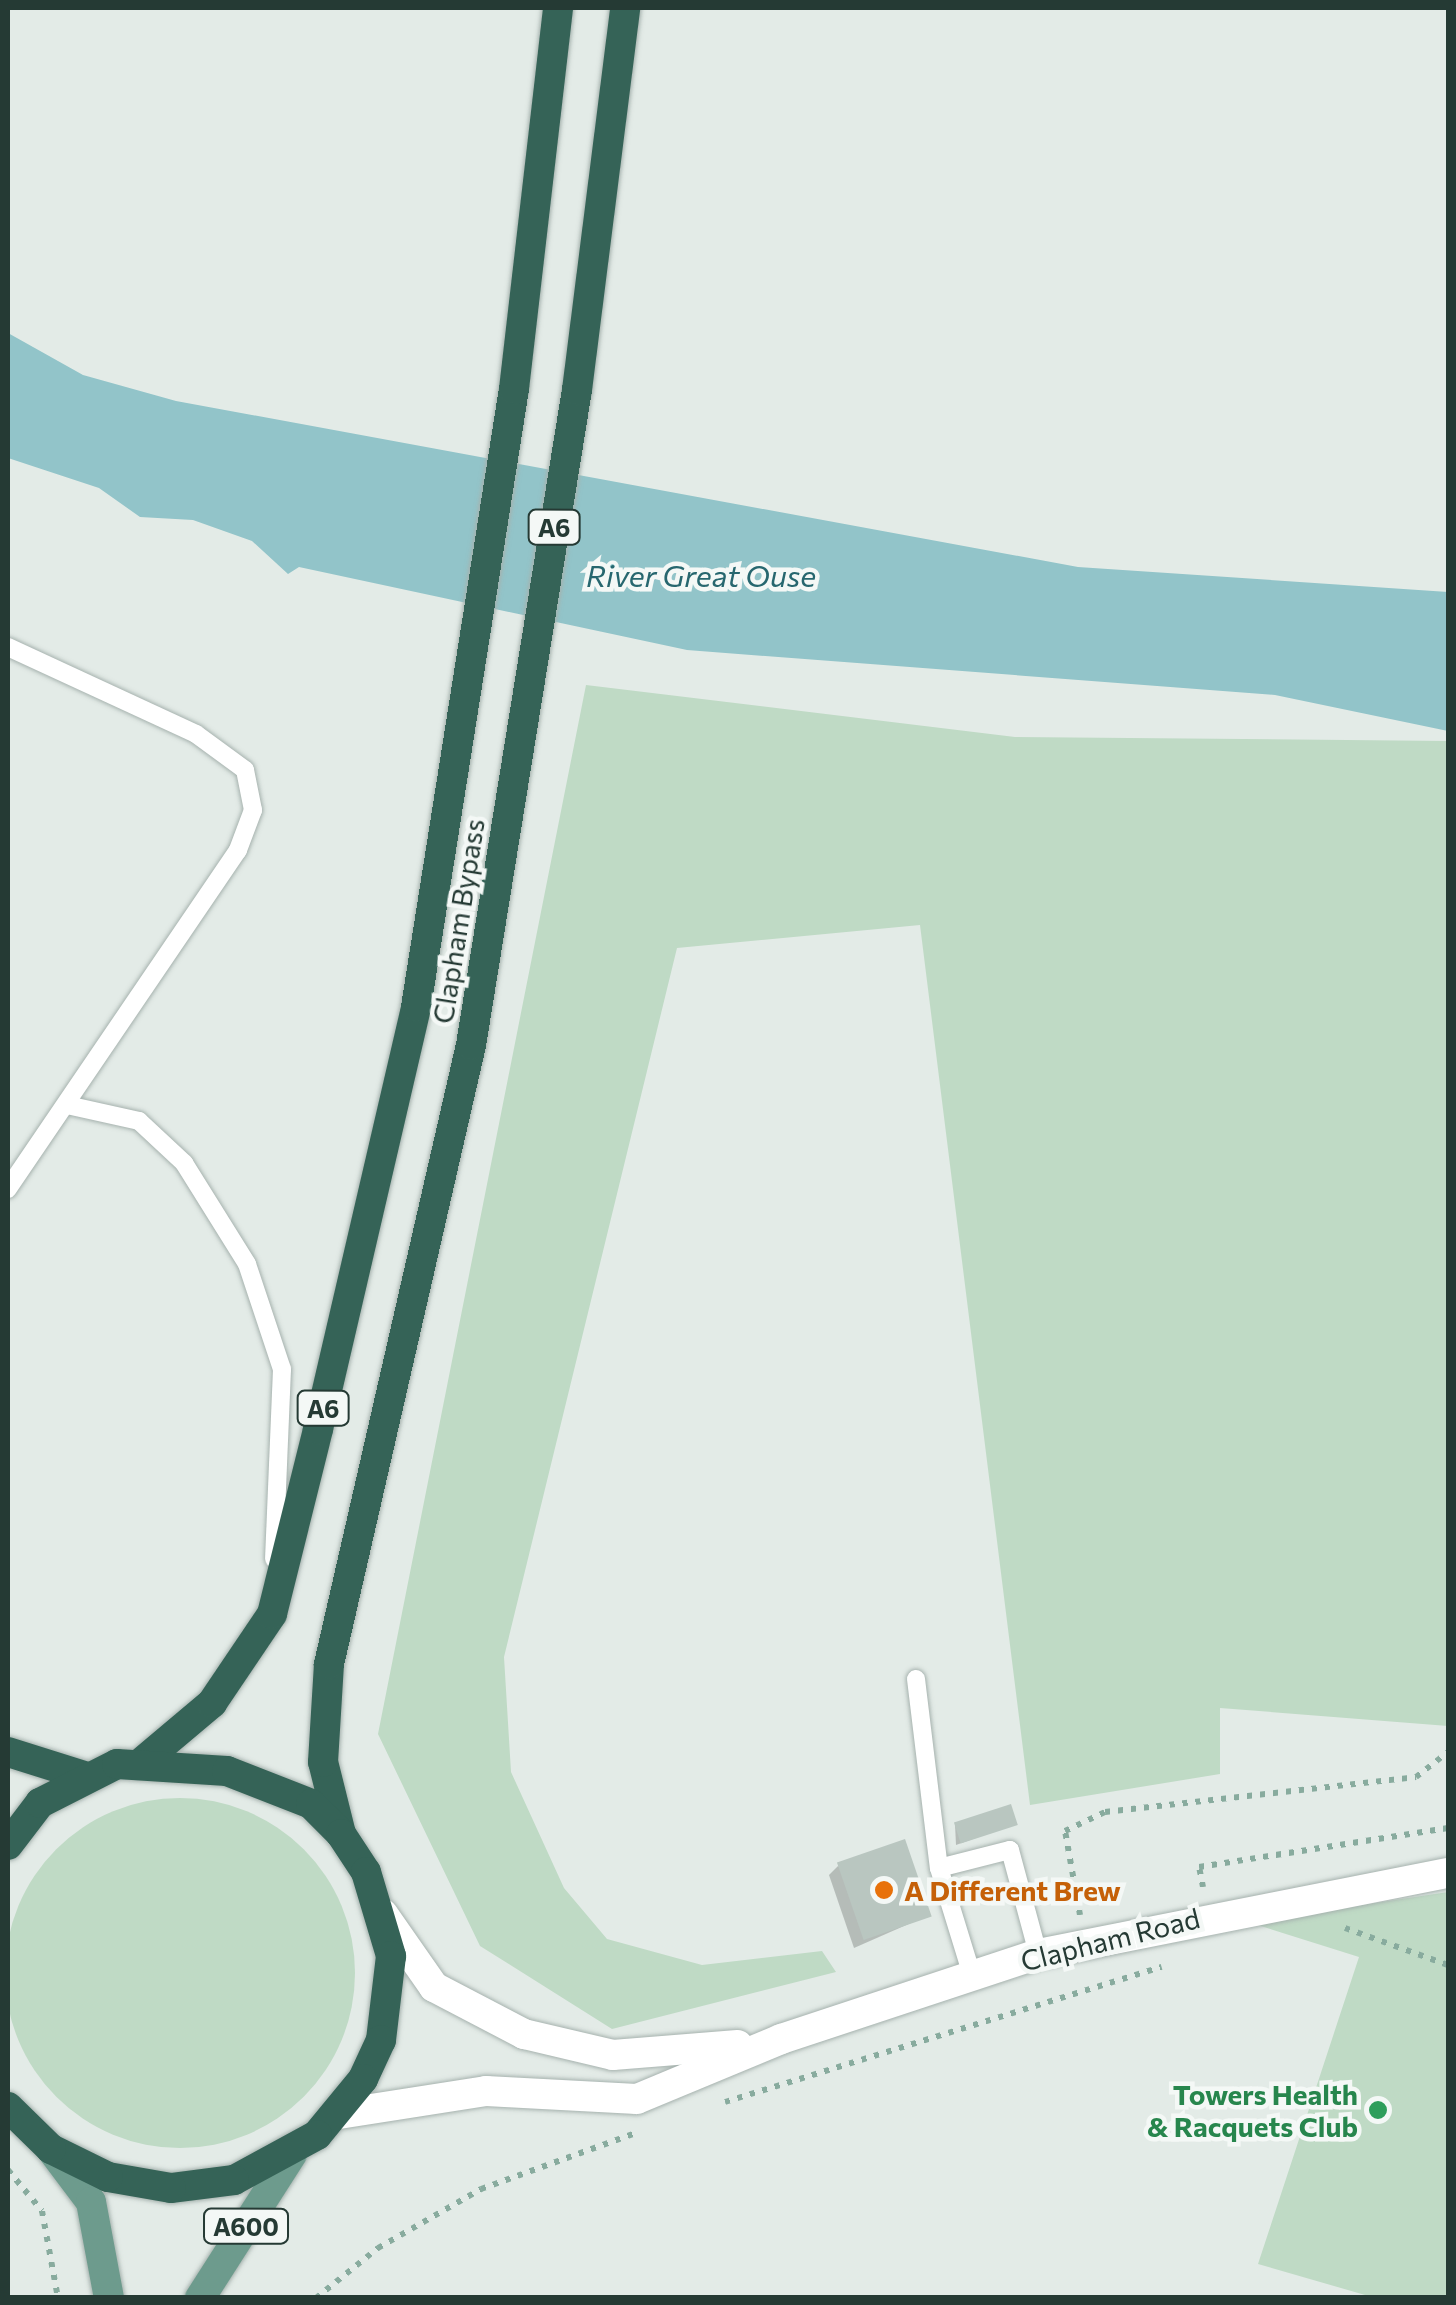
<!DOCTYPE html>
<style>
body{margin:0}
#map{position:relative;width:1456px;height:2305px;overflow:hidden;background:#e3ebe7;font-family:Commissioner,sans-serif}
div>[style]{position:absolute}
.green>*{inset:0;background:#bfdac5}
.round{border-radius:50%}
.water>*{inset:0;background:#92c4c9}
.shadow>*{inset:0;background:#0003}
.building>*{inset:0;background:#b9c6c0;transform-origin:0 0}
.path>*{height:6px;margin-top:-3px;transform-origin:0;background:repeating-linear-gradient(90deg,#88ab9e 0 5px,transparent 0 13px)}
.roads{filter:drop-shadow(0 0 2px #a6b2ae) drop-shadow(0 0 2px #a6b2ae)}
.lane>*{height:18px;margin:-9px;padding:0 9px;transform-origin:9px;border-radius:9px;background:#fff}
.secondary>*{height:30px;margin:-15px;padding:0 15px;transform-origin:15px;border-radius:15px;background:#fff}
.primary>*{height:30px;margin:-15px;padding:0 15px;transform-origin:15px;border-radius:15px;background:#6d9b8d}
.highway>*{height:30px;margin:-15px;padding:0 15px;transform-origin:15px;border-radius:15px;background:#356357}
.dots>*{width:28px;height:28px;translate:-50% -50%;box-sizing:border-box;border:5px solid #f4f8f6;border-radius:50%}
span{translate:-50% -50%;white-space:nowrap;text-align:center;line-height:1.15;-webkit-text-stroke:9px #f4f8f6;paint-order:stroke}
.shield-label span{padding:2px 8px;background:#f4f8f6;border:2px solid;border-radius:8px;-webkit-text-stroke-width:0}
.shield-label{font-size:25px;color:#253a34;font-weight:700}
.street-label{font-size:28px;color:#253a34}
.food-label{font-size:28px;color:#c56008;font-weight:700}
.left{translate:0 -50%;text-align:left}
.leisure-label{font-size:28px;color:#27864d;font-weight:700}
.right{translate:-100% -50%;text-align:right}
.water-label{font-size:30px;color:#27676f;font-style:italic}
.frame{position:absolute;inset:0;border:10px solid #253a34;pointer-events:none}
</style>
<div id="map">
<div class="green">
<div style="clip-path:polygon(586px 685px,1015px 737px,1448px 741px,1448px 1726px,1220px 1708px,1220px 1774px,1030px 1805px,920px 925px,677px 948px,504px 1657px,511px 1772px,564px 1888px,607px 1939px,702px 1965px,822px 1951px,836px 1972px,612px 2029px,480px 1946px,378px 1734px)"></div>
<div class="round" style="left:5px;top:1798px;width:350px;height:350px"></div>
<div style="clip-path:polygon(1448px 1892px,1448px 2297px,1372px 2297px,1258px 2264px,1359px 1957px,1248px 1922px)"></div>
</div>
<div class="water">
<div style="clip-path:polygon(8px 333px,83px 375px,176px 401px,1078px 567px,1448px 592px,1448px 731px,1275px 695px,687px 650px,299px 567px,288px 574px,252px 541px,193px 520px,140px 517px,99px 488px,8px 458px)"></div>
</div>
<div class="shadow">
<div style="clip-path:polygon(955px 1824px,1015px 1824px,956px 1845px)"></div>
<div style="clip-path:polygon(838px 1866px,929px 1915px,854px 1948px,829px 1875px)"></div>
</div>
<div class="building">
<div style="left:1011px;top:1804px;width:22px;height:60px;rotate:72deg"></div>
<div style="left:905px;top:1839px;width:82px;height:72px;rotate:71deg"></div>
</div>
<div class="path">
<div style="left:1203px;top:1887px;width:20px;rotate:-101deg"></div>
<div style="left:1199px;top:1867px;width:252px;rotate:-8.9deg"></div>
<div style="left:1080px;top:1915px;width:85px;rotate:-100.1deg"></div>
<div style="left:1065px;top:1831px;width:44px;rotate:-25.4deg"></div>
<div style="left:1105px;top:1812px;width:313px;rotate:-6.4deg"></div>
<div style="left:1416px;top:1777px;width:41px;rotate:-38deg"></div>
<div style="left:1345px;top:1928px;width:109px;rotate:19.8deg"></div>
<div style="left:725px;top:2102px;width:457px;rotate:-17.2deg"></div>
<div style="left:8px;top:2170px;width:53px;rotate:50.3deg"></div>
<div style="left:42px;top:2211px;width:88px;rotate:79.6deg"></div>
<div style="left:316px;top:2298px;width:80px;rotate:-38.9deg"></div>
<div style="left:378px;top:2248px;width:119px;rotate:-29.8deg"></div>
<div style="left:481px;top:2189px;width:162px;rotate:-19.9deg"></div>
</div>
<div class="roads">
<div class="lane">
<div style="left:8px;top:647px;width:207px;rotate:24.8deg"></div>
<div style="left:196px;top:734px;width:61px;rotate:36.3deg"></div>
<div style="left:245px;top:770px;width:41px;rotate:78.7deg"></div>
<div style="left:253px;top:810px;width:43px;rotate:110.6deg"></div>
<div style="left:238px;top:850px;width:410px;rotate:124.2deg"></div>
<div style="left:67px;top:1105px;width:74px;rotate:12.5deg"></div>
<div style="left:139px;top:1121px;width:62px;rotate:43deg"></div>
<div style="left:184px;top:1163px;width:119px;rotate:58deg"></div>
<div style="left:247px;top:1264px;width:111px;rotate:71.6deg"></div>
<div style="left:282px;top:1369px;width:190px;rotate:92.4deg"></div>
<div style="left:916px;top:1679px;width:190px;rotate:83.1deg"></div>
<div style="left:939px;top:1868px;width:112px;rotate:72.9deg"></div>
<div style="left:939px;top:1868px;width:73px;rotate:-14.2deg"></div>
<div style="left:1010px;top:1850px;width:108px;rotate:74.9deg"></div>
</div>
<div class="secondary">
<div style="left:383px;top:1914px;width:89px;rotate:55.1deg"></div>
<div style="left:434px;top:1987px;width:102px;rotate:27.6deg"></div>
<div style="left:524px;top:2034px;width:91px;rotate:13.3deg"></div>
<div style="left:613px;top:2055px;width:125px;rotate:-4.6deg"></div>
<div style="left:339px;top:2114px;width:149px;rotate:-8.9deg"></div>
<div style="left:486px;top:2091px;width:151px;rotate:3deg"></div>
<div style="left:637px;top:2099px;width:156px;rotate:-22.6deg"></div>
<div style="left:781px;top:2039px;width:271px;rotate:-18.3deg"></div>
<div style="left:1038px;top:1954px;width:418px;rotate:-11.2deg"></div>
</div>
<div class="primary">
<div style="left:51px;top:2149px;width:66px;rotate:53deg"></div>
<div style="left:91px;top:2202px;width:98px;rotate:79.4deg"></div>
<div style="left:200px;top:2298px;width:171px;rotate:-57.4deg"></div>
</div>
<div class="highway">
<div style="left:8px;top:1752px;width:80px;rotate:17.5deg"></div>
<div style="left:142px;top:1762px;width:92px;rotate:-40.1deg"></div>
<div style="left:212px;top:1703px;width:107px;rotate:-56deg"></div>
<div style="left:272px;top:1614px;width:191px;rotate:-76deg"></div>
<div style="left:318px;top:1429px;width:433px;rotate:-76.9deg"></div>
<div style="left:416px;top:1007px;width:626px;rotate:-80.99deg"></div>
<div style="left:514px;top:389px;width:384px;rotate:-83.4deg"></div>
<div style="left:341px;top:1834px;width:74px;rotate:-104deg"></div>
<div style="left:323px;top:1762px;width:98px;rotate:-86.5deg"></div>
<div style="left:329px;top:1664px;width:635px;rotate:-77.08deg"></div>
<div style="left:471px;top:1045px;width:664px;rotate:-80.81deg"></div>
<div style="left:577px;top:390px;width:385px;rotate:-82.8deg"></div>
<div style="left:8px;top:1845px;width:53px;rotate:-52.7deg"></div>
<div style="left:40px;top:1803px;width:86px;rotate:-26.9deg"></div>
<div style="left:117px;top:1764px;width:110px;rotate:3.6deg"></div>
<div style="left:227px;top:1771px;width:90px;rotate:21.4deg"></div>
<div style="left:311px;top:1804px;width:42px;rotate:45deg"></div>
<div style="left:341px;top:1834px;width:45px;rotate:56.7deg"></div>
<div style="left:366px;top:1872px;width:88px;rotate:73.4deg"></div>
<div style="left:391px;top:1956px;width:85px;rotate:96.8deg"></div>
<div style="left:381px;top:2040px;width:43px;rotate:114.8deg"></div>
<div style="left:363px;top:2079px;width:72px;rotate:129.4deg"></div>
<div style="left:317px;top:2135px;width:94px;rotate:151.5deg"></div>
<div style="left:234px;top:2180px;width:64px;rotate:172.8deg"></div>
<div style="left:171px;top:2188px;width:64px;rotate:-170.1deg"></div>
<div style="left:108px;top:2177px;width:64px;rotate:-153.8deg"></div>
<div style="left:51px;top:2149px;width:60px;rotate:-135.7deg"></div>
</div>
</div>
<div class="dots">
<div style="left:884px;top:1890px;background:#e8710a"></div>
<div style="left:1378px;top:2110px;background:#2e9e5b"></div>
</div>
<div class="shield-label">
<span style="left:554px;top:527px">A6</span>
<span style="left:323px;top:1408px">A6</span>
<span style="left:246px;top:2226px">A600</span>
</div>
<div class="street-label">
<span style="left:458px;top:921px;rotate:-81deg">Clapham Bypass</span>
<span style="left:1110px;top:1939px;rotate:-14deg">Clapham Road</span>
</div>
<div class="food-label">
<span class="left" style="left:904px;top:1890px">A Different Brew</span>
</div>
<div class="leisure-label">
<span class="right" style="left:1358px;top:2110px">Towers Health<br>&amp; Racquets Club</span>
</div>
<div class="water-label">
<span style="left:701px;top:575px">River Great Ouse</span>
</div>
<div class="frame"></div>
</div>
